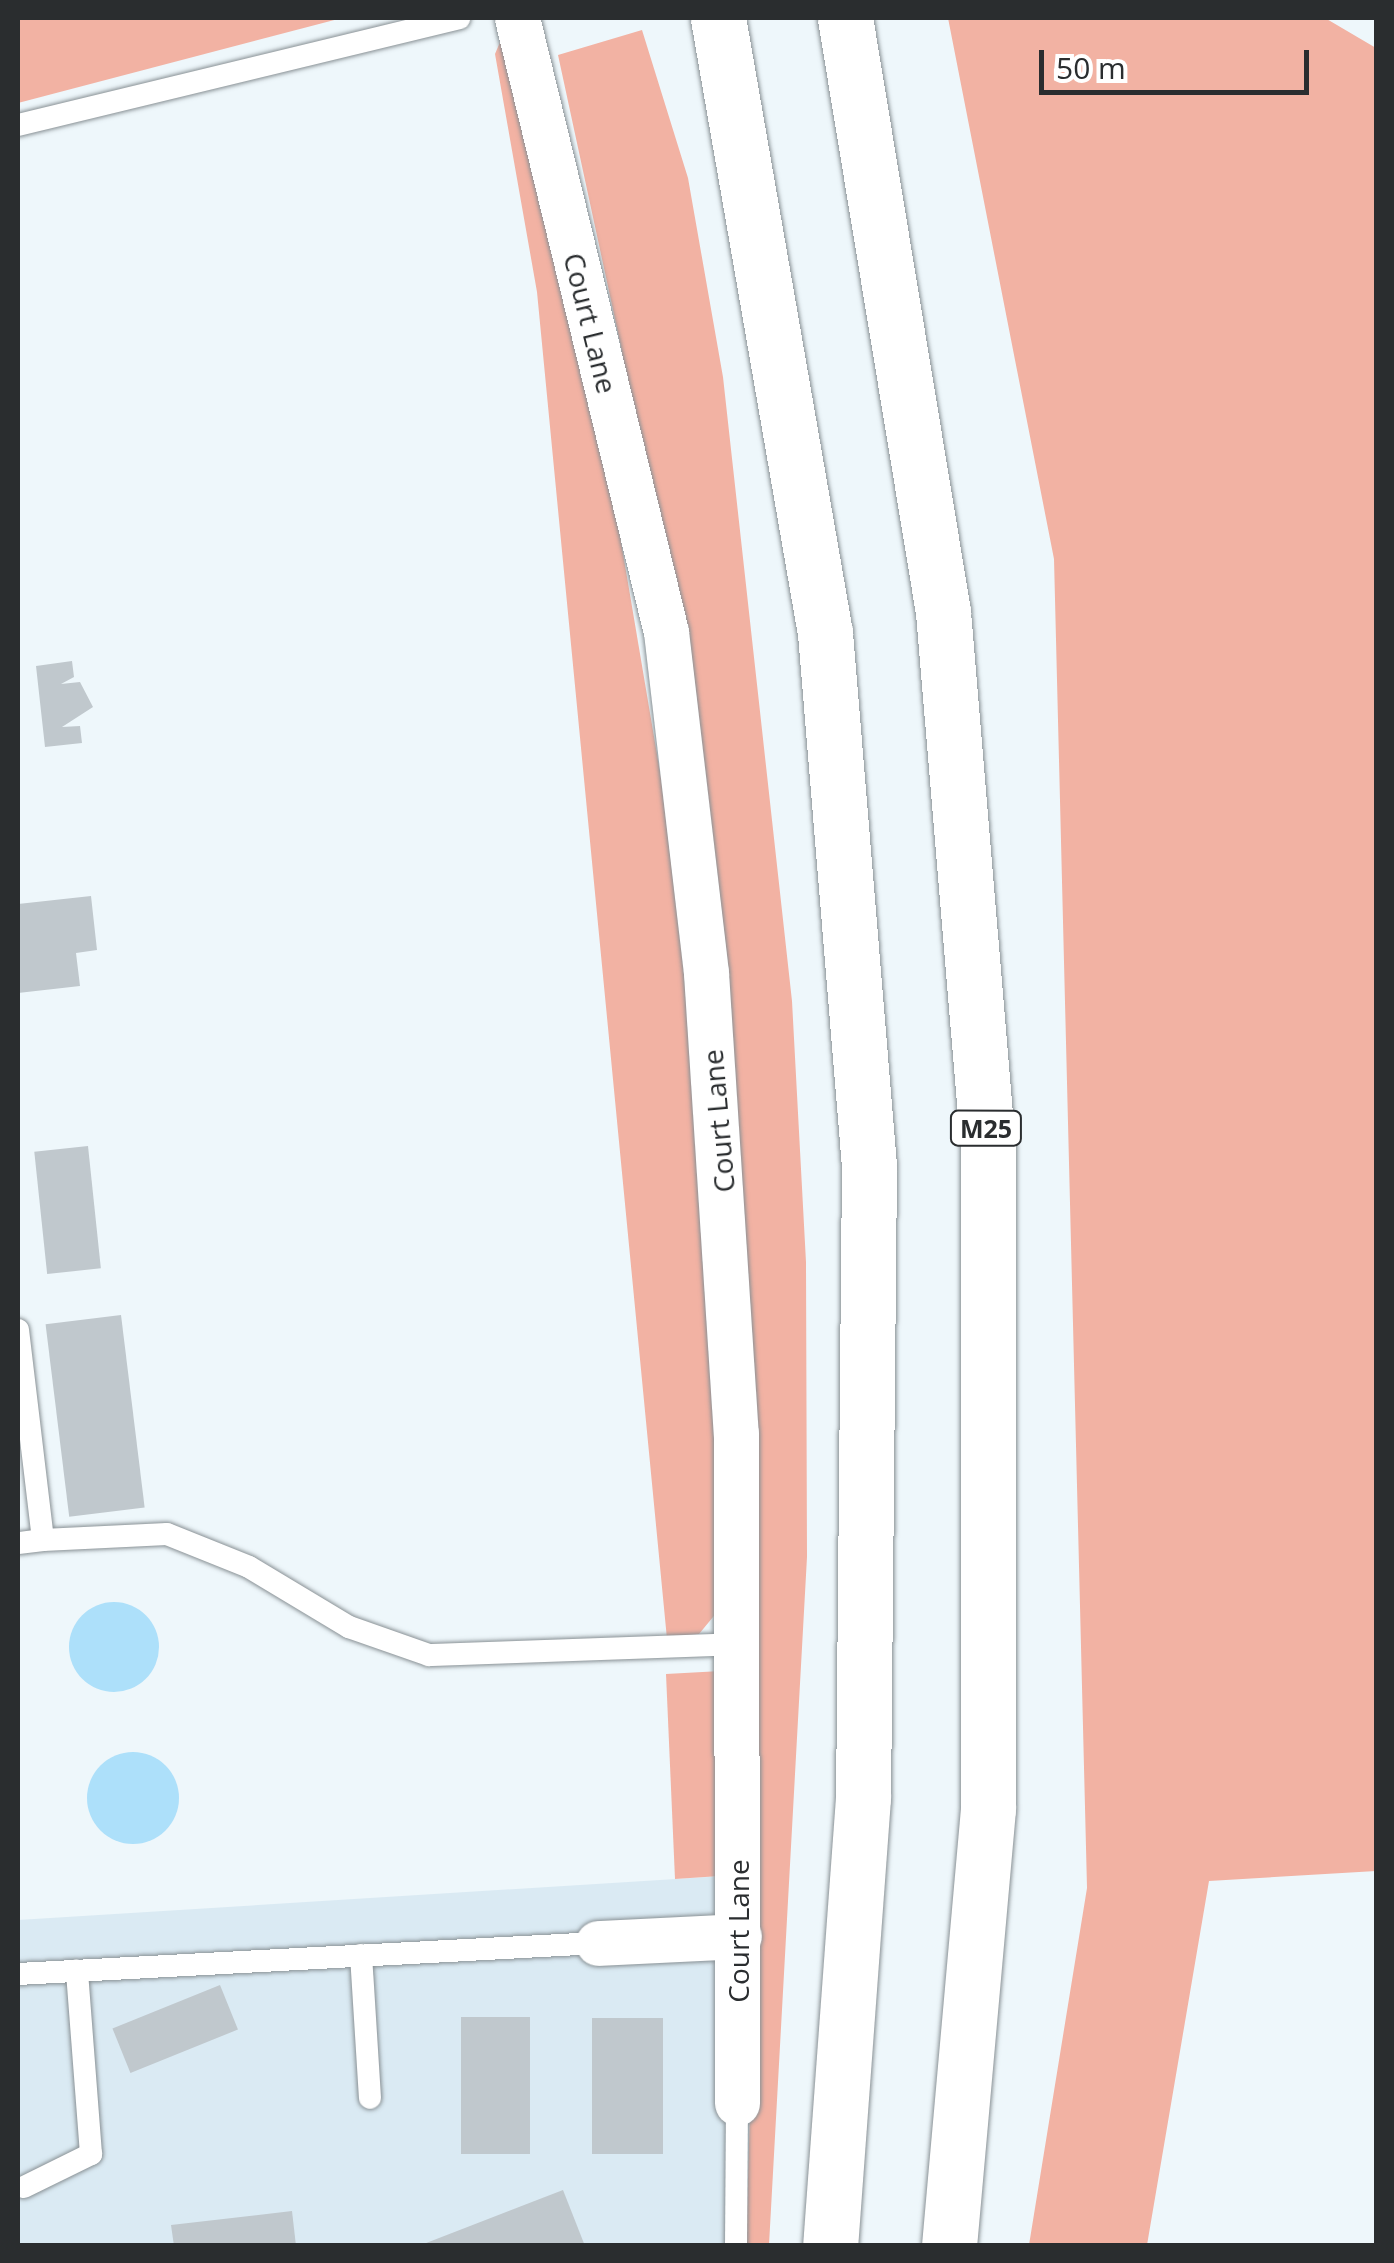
<!DOCTYPE html>
<style>
body{margin:0}
#map{position:relative;width:1394px;height:2263px;overflow:hidden;background:#eef7fb;font-family:"Open Sans",sans-serif}
div>[style]{position:absolute}
.built>*{inset:0;background:#daeaf3}
.green>*{inset:0;background:#f2b2a3}
.water>*{inset:0;background:#ade0fa}
.round{border-radius:50%}
.building>*{inset:0;background:#c0c8cd;transform-origin:0 0}
.roads{filter:drop-shadow(0 0 2px #899195) drop-shadow(0 0 2px #899195)}
.service>*{height:22px;margin:-11px;padding:0 11px;transform-origin:11px;border-radius:11px;background:#fff}
.minor>*{height:45px;margin:-22.5px;padding:0 22.5px;transform-origin:22.5px;border-radius:22.5px;background:#fff}
.motorway>*{height:55px;margin:-27.5px;padding:0 27.5px;transform-origin:27.5px;border-radius:27.5px;background:#fff}
span{translate:-50% -50%;white-space:nowrap;text-align:center;line-height:1.15;-webkit-text-stroke:9px #fff;paint-order:stroke}
.shield-label span{padding:2px 8px;background:#fff;border:2px solid;border-radius:8px;-webkit-text-stroke-width:0}
.shield-label{font-size:25px;color:#2a2d2f;font-weight:700}
.street-label{font-size:28px;color:#2a2d2f}
.frame{position:absolute;inset:0;border:20px solid #2a2d2f;pointer-events:none}
.scale{position:absolute;left:1039px;top:50px;width:270px;height:45px;box-sizing:border-box;border:5px solid #2a2d2f;border-top:0;padding-left:12px;font-size:30px;line-height:35px;white-space:nowrap;color:#2a2d2f;-webkit-text-stroke:8px #fff;paint-order:stroke}
</style>
<div id="map">
<div class="built">
<div style="clip-path:polygon(708px 1877px,757px 1879px,746px 2245px,18px 2246px,18px 1920px)"></div>
</div>
<div class="green">
<div style="clip-path:polygon(18px 18px,342px 18px,18px 103px)"></div>
<div style="clip-path:polygon(948px 18px,1325px 18px,1376px 48px,1376px 1871px,1209px 1881px,1147px 2245px,1029px 2245px,1087px 1888px,1054px 559px)"></div>
<div style="clip-path:polygon(642px 30px,688px 178px,723px 377px,792px 1001px,806px 1262px,807px 1557px,769px 2245px,746px 2245px,757px 1879px,691px 788px,621px 347px,558px 55px)"></div>
<div style="clip-path:polygon(503px 35px,603px 435px,673px 849px,704px 1188px,720px 1530px,718px 1611px,699px 1634px,667px 1639px,537px 292px,495px 54px)"></div>
<div style="clip-path:polygon(721px 1671px,720px 1876px,675px 1879px,666px 1674px)"></div>
</div>
<div class="water">
<div class="round" style="left:69px;top:1602px;width:90px;height:90px"></div>
<div class="round" style="left:87px;top:1752px;width:92px;height:92px"></div>
</div>
<div class="building">
<div style="clip-path:polygon(72px 661px,74px 677px,61px 684px,80px 682px,93px 707px,62px 727px,80px 726px,82px 743px,45px 747px,36px 666px)"></div>
<div style="clip-path:polygon(91px 896px,97px 950px,76px 953px,80px 986px,18px 993px,18px 904px)"></div>
<div style="left:88px;top:1146px;width:123px;height:54px;rotate:84deg"></div>
<div style="left:121px;top:1315px;width:194px;height:76px;rotate:83deg"></div>
<div style="left:220px;top:1985px;width:48px;height:116px;rotate:68deg"></div>
<div style="left:461px;top:2017px;width:69px;height:137px"></div>
<div style="left:592px;top:2018px;width:71px;height:136px"></div>
<div style="clip-path:polygon(563px 2190px,585px 2246px,421px 2246px,421px 2245px)"></div>
<div style="clip-path:polygon(292px 2211px,296px 2246px,174px 2246px,171px 2225px)"></div>
</div>
<div class="roads">
<div class="service">
<div style="left:18px;top:125px;width:454px;rotate:-13.6deg"></div>
<div style="left:18px;top:1330px;width:211px;rotate:83.2deg"></div>
<div style="left:43px;top:1540px;width:25px;rotate:173deg"></div>
<div style="left:43px;top:1540px;width:124px;rotate:-2.8deg"></div>
<div style="left:167px;top:1534px;width:88px;rotate:21.9deg"></div>
<div style="left:249px;top:1567px;width:117px;rotate:31deg"></div>
<div style="left:349px;top:1627px;width:85px;rotate:19.3deg"></div>
<div style="left:429px;top:1655px;width:309px;rotate:-2deg"></div>
<div style="left:361px;top:1955px;width:143px;rotate:86.4deg"></div>
<div style="left:18px;top:1974px;width:581px;rotate:-3.06deg"></div>
<div style="left:24px;top:2187px;width:75px;rotate:-26.2deg"></div>
<div style="left:91px;top:2154px;width:184px;rotate:-94.4deg"></div>
<div style="left:736px;top:2246px;width:143px;rotate:-89.6deg"></div>
</div>
<div class="minor">
<div style="left:517px;top:18px;width:632px;rotate:76.36deg"></div>
<div style="left:666px;top:632px;width:343px;rotate:83.3deg"></div>
<div style="left:706px;top:973px;width:461px;rotate:86.3deg"></div>
<div style="left:736px;top:1433px;width:670px;rotate:89.91deg"></div>
<div style="left:598px;top:1943px;width:141px;rotate:-2.8deg"></div>
</div>
<div class="motorway">
<div style="left:718px;top:18px;width:624px;rotate:80.13deg"></div>
<div style="left:825px;top:633px;width:535px;rotate:85.28deg"></div>
<div style="left:869px;top:1166px;width:632px;rotate:90.54deg"></div>
<div style="left:863px;top:1798px;width:449px;rotate:94.2deg"></div>
<div style="left:845px;top:18px;width:602px;rotate:80.63deg"></div>
<div style="left:943px;top:612px;width:540px;rotate:85.22deg"></div>
<div style="left:988px;top:1150px;width:659px;rotate:90deg"></div>
<div style="left:988px;top:1809px;width:439px;rotate:95.1deg"></div>
</div>
</div>
<div class="shield-label">
<span style="left:986px;top:1128px">M25</span>
</div>
<div class="street-label">
<span style="left:591px;top:323px;rotate:76deg">Court Lane</span>
<span style="left:718px;top:1121px;rotate:-95deg">Court Lane</span>
<span style="left:738px;top:1931px;rotate:-90deg">Court Lane</span>
</div>
<div class="frame"></div>
<div class="scale">50 m</div>
</div>
